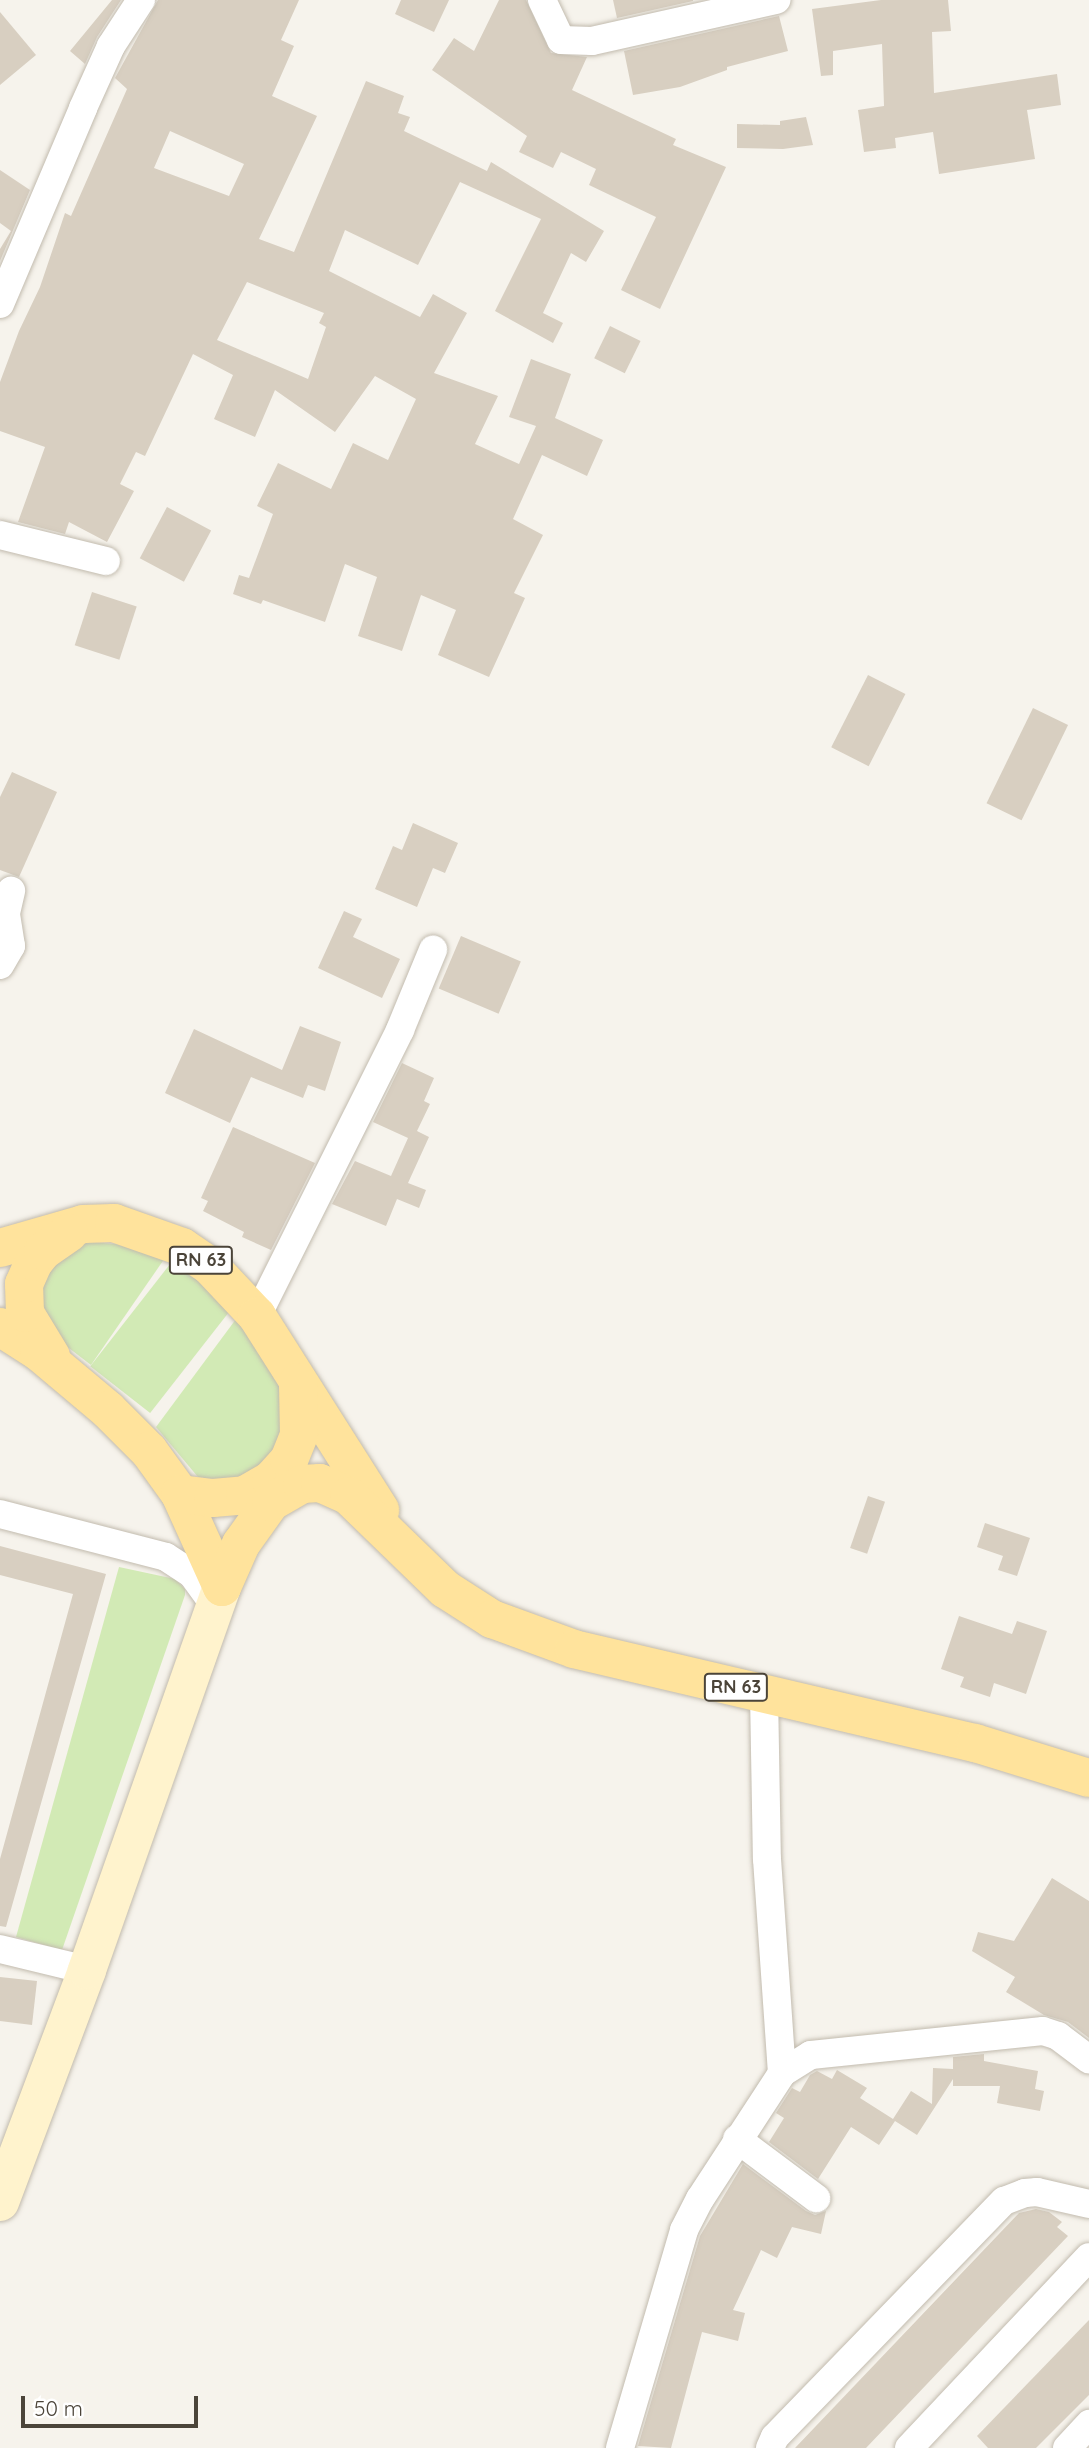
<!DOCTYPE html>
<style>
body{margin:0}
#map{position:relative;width:1089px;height:2448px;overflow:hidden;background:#f6f3ec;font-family:Quicksand,sans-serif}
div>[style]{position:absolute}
.green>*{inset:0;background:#d2eab5;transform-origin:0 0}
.building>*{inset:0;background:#d8cfc1;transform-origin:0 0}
.roads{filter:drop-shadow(0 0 2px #c2bbae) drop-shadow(0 0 2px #c2bbae)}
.street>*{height:28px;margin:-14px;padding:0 14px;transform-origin:14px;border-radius:14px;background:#fff}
.secondary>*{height:38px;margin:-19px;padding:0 19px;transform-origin:19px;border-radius:19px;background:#fff3cd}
.primary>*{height:38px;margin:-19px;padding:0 19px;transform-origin:19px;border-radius:19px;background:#ffe39c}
span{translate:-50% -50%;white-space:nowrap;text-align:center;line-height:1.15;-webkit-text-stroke:7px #fff;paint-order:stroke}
.shield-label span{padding:2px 5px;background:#fff;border:2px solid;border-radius:5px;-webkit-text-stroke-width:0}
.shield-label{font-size:18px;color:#4b4439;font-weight:700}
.scale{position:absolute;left:21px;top:2396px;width:177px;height:32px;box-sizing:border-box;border:4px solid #4b4439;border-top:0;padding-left:9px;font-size:21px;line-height:24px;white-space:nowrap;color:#4b4439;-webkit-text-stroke:5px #fff;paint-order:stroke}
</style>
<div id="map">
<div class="green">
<div style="clip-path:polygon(91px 1242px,126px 1245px,167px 1255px,91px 1365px,61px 1342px,39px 1310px,45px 1270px,77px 1244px)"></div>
<div style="left:174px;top:1259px;width:76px;height:136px;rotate:38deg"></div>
<div style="clip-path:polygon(239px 1315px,267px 1356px,293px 1422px,249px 1484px,198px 1477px,156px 1427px)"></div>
<div style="clip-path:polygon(119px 1567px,175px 1579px,185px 1589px,185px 1595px,62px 1950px,16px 1937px)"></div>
</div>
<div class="building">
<div style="clip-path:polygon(112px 0,121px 0,97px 37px,85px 64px,70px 51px)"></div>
<div style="clip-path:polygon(evenodd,158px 0,299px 0,281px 40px,294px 46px,272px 96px,317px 116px,259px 239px,294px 252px,366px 81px,404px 96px,398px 113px,410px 117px,404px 131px,487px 171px,491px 162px,604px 231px,586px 262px,571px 253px,543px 313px,563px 323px,553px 343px,495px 311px,541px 219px,460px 182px,418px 265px,345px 230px,329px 271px,420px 317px,433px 294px,467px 313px,434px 373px,498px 396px,475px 444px,519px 464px,536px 426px,509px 417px,531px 359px,571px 374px,555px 418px,603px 440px,587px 476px,542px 455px,513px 519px,543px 535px,514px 593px,525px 598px,489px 677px,438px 655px,456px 610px,421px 595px,402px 651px,358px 636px,377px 577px,345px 564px,325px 622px,263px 600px,261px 604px,233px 594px,239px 575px,249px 578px,273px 514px,257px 506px,278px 463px,331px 489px,353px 443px,388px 460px,416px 399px,375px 376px,335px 432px,275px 390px,255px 437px,214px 419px,233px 375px,193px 354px,145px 456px,136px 452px,120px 484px,134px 491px,107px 542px,69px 522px,65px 534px,18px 522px,45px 447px,0 431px,0 382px,19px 331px,40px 287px,65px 213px,71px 216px,127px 89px,115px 78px,158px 0,170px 131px,244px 164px,229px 196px,154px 168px,170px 131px,158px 0,247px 282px,324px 313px,319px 323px,326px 327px,308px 379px,217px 340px,247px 282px)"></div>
<div style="clip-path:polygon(401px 0,449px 0,434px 32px,395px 14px)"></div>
<div style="clip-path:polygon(499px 0,526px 0,551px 53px,587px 57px,572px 90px,676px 139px,673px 145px,726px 167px,660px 309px,621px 290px,656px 217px,589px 185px,596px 169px,561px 152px,553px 168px,519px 152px,527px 136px,432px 70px,454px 38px,474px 51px)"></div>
<div style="clip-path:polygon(613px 0,693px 0,693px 1px,617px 18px)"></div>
<div style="clip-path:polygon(881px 0,948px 0,951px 31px,932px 32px,934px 93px,1057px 74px,1061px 105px,1027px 110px,1035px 159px,939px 174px,933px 132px,895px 138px,896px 148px,864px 152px,858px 110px,884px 106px,882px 44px,833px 51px,833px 75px,821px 76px,812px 9px)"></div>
<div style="clip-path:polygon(0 12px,36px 55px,0 85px)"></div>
<div style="clip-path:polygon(779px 16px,788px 51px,727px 67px,727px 70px,680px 87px,633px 95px,624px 51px)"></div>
<div style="clip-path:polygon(806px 117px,813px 145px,783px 149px,737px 148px,737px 124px,780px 125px,780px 121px)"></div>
<div style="clip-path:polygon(0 170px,30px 190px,0 261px,0 249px,11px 231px,0 223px)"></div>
<div style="left:610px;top:326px;width:34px;height:36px;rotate:26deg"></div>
<div style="left:167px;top:507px;width:50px;height:58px;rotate:28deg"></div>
<div style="left:92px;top:592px;width:47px;height:56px;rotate:18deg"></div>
<div style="left:868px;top:675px;width:42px;height:81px;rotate:27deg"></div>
<div style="left:1033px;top:708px;width:39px;height:106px;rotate:26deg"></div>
<div style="clip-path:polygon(12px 772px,57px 792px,19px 877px,0 870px,0 797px)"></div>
<div style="clip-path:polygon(413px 823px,458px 843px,445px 873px,433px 868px,417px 907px,375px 889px,393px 846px,402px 850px)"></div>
<div style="clip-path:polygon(344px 911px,362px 919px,353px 937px,400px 959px,382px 998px,318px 968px)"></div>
<div style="left:461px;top:936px;width:65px;height:57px;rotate:23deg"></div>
<div style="clip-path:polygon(300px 1026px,341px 1042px,325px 1091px,308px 1085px,303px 1098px,251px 1077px,230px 1123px,165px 1093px,194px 1029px,282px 1070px)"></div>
<div style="clip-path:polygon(402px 1063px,434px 1078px,424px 1101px,430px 1104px,417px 1131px,429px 1137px,408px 1183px,426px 1190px,419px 1208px,397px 1199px,386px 1226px,332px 1204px,355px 1161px,391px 1176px,408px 1138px,373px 1122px)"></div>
<div style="clip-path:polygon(233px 1127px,315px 1163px,271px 1250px,242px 1237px,244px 1232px,203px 1211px,208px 1201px,201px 1198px)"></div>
<div style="left:868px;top:1496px;width:18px;height:55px;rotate:19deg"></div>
<div style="clip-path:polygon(985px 1523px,1030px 1538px,1017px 1576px,998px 1570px,1003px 1556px,977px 1547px)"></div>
<div style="clip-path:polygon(0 1546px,106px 1574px,6px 1927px,0 1926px,0 1859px,73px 1594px,0 1575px)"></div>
<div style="clip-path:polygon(959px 1616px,1012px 1634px,1017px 1621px,1047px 1631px,1026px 1694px,994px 1683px,990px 1697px,960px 1687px,964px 1677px,941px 1669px)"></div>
<div style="clip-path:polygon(1052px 1878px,1089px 1901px,1089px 2038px,1068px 2022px,1044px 2015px,1006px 1992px,1015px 1977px,972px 1951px,978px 1932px,1014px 1941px)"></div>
<div style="clip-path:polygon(0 1977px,37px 1981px,32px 2025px,0 2021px)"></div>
<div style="clip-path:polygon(984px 2054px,984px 2061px,1038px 2071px,1035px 2089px,1044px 2091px,1040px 2111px,997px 2103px,1000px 2086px,953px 2086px,953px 2079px,917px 2135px,895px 2121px,879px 2145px,851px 2127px,818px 2179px,769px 2142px,784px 2118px,776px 2113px,792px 2088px,800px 2092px,810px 2075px,817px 2071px,832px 2079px,837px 2070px,867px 2088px,860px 2098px,893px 2119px,911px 2091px,932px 2104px,933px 2068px,953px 2069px,953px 2057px)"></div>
<div style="clip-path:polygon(743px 2164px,806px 2211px,815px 2215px,826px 2211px,821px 2234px,792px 2227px,777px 2258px,761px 2250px,733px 2310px,745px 2313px,738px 2341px,702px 2332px,671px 2448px,638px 2446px,700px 2236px)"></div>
<div style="clip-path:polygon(1036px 2209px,1049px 2212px,1062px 2222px,1057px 2227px,1068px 2236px,866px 2448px,795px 2448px,1019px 2213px)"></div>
<div style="clip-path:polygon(1089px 2320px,1089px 2395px,1036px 2448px,988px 2448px,977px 2436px)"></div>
</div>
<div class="roads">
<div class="street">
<div style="left:542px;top:0;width:44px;rotate:64.6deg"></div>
<div style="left:561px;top:40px;width:31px;rotate:2deg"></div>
<div style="left:592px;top:41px;width:189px;rotate:-12.6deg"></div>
<div style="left:0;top:304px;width:213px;rotate:-67deg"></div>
<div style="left:83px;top:108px;width:68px;rotate:-65.7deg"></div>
<div style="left:111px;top:46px;width:55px;rotate:-56.9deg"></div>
<div style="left:0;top:535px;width:109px;rotate:13.8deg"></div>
<div style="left:0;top:965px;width:22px;rotate:-60deg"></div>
<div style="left:11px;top:946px;width:33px;rotate:-99deg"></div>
<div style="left:6px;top:913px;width:23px;rotate:-77deg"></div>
<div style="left:257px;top:1316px;width:320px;rotate:-63.4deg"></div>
<div style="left:400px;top:1030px;width:87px;rotate:-67.6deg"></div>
<div style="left:0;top:1514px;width:171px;rotate:14.5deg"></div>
<div style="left:166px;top:1557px;width:31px;rotate:33deg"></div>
<div style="left:192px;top:1574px;width:37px;rotate:54deg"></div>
<div style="left:764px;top:1693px;width:166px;rotate:89deg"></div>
<div style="left:767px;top:1859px;width:215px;rotate:86deg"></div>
<div style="left:0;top:1949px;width:89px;rotate:13.6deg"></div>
<div style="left:737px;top:2139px;width:99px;rotate:36.8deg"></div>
<div style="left:620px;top:2448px;width:227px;rotate:-73.6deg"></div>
<div style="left:684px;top:2230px;width:35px;rotate:-63deg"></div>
<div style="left:700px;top:2199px;width:150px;rotate:-56.9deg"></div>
<div style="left:782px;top:2073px;width:34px;rotate:-32deg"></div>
<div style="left:811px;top:2055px;width:233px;rotate:-5.9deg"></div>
<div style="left:1043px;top:2031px;width:16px;rotate:18deg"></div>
<div style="left:1058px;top:2036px;width:39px;rotate:37deg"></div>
<div style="left:770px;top:2448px;width:12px;rotate:-66deg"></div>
<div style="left:775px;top:2437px;width:329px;rotate:-45.9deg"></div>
<div style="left:1004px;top:2201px;width:22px;rotate:-21deg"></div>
<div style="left:1025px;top:2193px;width:12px;rotate:-5deg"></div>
<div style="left:1037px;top:2192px;width:53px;rotate:13deg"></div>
<div style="left:909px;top:2448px;width:262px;rotate:-46.7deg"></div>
<div style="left:1067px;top:2448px;width:33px;rotate:-47deg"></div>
</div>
<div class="secondary">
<div style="left:0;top:2202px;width:248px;rotate:-69.4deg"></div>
<div style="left:87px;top:1970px;width:406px;rotate:-70.6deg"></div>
</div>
<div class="primary">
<div style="left:0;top:1248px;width:86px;rotate:-16.1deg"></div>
<div style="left:83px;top:1224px;width:31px;rotate:-2deg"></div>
<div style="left:114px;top:1223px;width:72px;rotate:19.4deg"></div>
<div style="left:182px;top:1247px;width:32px;rotate:34deg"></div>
<div style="left:209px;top:1265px;width:70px;rotate:46.7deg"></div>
<div style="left:257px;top:1316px;width:230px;rotate:57.6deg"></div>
<div style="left:0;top:1327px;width:46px;rotate:32.7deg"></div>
<div style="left:39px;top:1352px;width:90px;rotate:40deg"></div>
<div style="left:108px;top:1410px;width:58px;rotate:45deg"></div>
<div style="left:149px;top:1451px;width:53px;rotate:54.2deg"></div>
<div style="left:180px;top:1494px;width:102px;rotate:65.7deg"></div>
<div style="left:51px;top:1356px;width:50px;rotate:-121.2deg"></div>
<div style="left:25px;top:1313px;width:29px;rotate:-92deg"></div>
<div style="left:24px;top:1284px;width:24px;rotate:-66deg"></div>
<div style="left:34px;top:1262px;width:14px;rotate:-51deg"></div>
<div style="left:43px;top:1251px;width:32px;rotate:-35deg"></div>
<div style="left:180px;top:1494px;width:33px;rotate:7deg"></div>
<div style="left:213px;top:1498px;width:32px;rotate:-5deg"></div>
<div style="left:245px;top:1495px;width:30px;rotate:-30deg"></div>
<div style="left:271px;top:1480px;width:27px;rotate:-48deg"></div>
<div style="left:289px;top:1460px;width:27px;rotate:-68deg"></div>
<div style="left:299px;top:1435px;width:53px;rotate:-91.1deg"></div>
<div style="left:222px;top:1587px;width:47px;rotate:-66.2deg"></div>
<div style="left:241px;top:1544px;width:52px;rotate:-54.5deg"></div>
<div style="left:271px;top:1502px;width:36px;rotate:-30deg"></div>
<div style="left:302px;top:1484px;width:18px;rotate:-3deg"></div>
<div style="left:320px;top:1483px;width:32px;rotate:24deg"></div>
<div style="left:349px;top:1496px;width:134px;rotate:44.1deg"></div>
<div style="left:445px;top:1589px;width:56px;rotate:32.6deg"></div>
<div style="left:492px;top:1619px;width:87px;rotate:20.1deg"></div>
<div style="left:574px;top:1649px;width:412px;rotate:13.2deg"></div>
<div style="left:975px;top:1743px;width:119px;rotate:17.1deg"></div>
</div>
</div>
<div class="shield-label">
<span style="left:201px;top:1260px">RN 63</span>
<span style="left:736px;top:1687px">RN 63</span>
</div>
<div class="scale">50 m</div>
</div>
